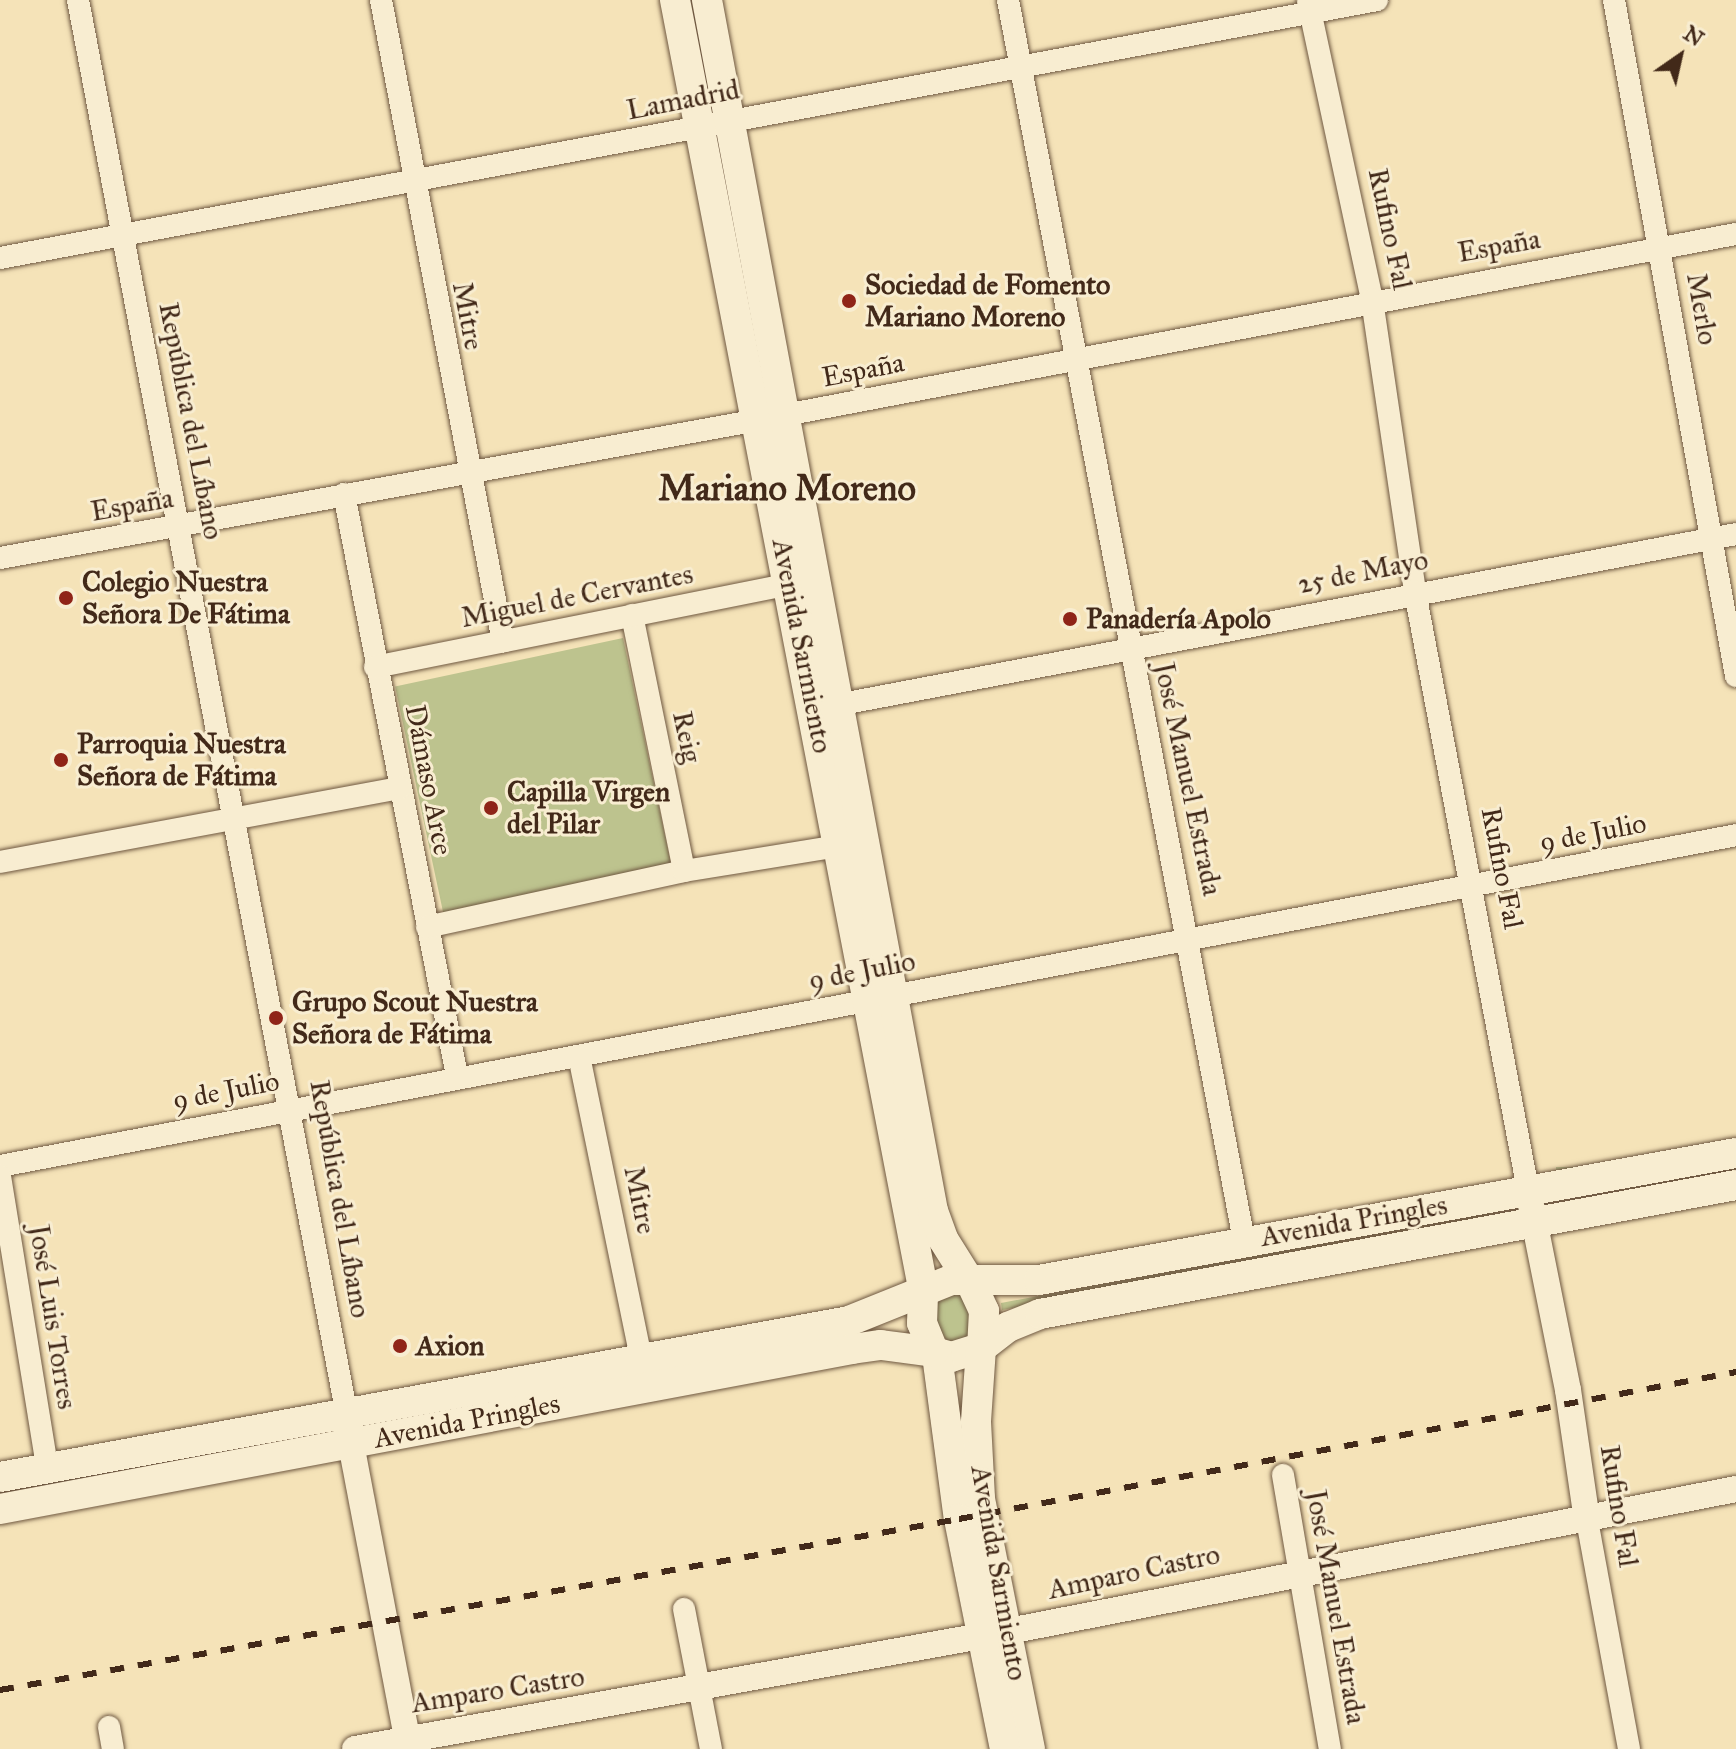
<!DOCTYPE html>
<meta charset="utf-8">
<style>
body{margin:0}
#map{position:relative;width:1736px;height:1749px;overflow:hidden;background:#f5e3b8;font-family:"IM FELL Great Primer",serif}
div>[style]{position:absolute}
.green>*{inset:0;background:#bdc38e;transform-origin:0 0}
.roads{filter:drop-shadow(0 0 2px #6f5841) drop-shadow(0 0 2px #6f5841)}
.minor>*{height:22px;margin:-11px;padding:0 11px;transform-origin:11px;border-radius:11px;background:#f8edd1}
.tertiary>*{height:26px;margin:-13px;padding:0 13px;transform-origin:13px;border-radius:13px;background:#f8edd1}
.secondary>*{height:30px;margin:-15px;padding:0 15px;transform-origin:15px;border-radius:15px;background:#f8edd1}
.rail>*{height:6px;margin-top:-3px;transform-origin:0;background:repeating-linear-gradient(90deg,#422919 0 14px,transparent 0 28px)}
.dots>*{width:22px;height:22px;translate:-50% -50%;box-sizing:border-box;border:4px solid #f8edd1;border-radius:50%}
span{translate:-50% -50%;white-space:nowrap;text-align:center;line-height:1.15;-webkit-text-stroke:6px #f8edd1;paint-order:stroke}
.street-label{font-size:28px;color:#422919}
.poi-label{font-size:28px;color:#422919;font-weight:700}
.left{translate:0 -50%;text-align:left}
.district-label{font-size:36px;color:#422919;font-weight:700}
.north{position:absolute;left:1640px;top:16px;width:80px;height:80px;-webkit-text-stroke:6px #f8edd1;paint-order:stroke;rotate:34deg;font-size:22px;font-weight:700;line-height:32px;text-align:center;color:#422919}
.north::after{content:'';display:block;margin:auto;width:28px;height:36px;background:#422919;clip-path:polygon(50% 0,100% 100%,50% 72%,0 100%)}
</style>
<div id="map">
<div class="green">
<div style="left:623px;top:638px;width:236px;height:233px;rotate:78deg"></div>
<div style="left:1736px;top:1167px;width:7px;height:180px;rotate:90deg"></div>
<div style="clip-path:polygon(1490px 1212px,1492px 1220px,1002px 1310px,1001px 1303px)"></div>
<div style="clip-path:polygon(957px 1292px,964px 1297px,972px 1322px,966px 1341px,949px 1343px,936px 1326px,937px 1296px)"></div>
</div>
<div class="roads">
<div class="minor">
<div style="left:78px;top:0;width:1435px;rotate:79.24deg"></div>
<div style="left:381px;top:0;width:653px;rotate:79.24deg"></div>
<div style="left:1008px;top:0;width:1263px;rotate:79.23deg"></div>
<div style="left:1614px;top:0;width:687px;rotate:79.77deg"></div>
<div style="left:1308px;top:1px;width:306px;rotate:77.9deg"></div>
<div style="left:1372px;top:300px;width:295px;rotate:81.6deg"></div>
<div style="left:1415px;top:592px;width:609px;rotate:79.3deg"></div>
<div style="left:0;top:258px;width:1401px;rotate:-10.61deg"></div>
<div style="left:344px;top:494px;width:593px;rotate:79.01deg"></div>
<div style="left:0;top:558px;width:798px;rotate:-10.32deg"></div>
<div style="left:785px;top:415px;width:968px;rotate:-10.78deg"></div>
<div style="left:632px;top:615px;width:261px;rotate:78.5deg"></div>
<div style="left:375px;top:667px;width:424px;rotate:-11.3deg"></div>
<div style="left:826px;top:707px;width:926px;rotate:-10.76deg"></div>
<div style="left:0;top:862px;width:407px;rotate:-10.5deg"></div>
<div style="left:427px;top:927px;width:263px;rotate:-12.3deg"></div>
<div style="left:684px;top:871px;width:168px;rotate:-9.2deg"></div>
<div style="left:579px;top:1056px;width:307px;rotate:78.4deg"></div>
<div style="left:0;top:1166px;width:1767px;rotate:-10.79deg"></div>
<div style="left:0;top:1176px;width:295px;rotate:80.8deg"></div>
<div style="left:1283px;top:1475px;width:278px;rotate:80.3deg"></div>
<div style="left:1587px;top:1520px;width:233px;rotate:79.6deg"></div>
<div style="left:684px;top:1609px;width:143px;rotate:79.1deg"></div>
<div style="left:109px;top:1727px;width:22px;rotate:80deg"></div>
</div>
<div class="tertiary">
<div style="left:1528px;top:1190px;width:204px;rotate:78.7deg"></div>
<div style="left:1568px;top:1390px;width:131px;rotate:81.7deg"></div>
<div style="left:347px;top:1423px;width:320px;rotate:79.2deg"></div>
<div style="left:355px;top:1749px;width:665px;rotate:-10.23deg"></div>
<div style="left:1009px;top:1631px;width:741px;rotate:-11.05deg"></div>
</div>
<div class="secondary">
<div style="left:675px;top:0;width:1317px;rotate:79.1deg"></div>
<div style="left:707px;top:0;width:1232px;rotate:79.43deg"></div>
<div style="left:933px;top:1211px;width:30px;rotate:70deg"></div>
<div style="left:943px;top:1239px;width:51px;rotate:57.9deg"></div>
<div style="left:971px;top:1283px;width:31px;rotate:65deg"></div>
<div style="left:984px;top:1311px;width:36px;rotate:93deg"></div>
<div style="left:923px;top:1295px;width:28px;rotate:92deg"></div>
<div style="left:922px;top:1323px;width:31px;rotate:68deg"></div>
<div style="left:934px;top:1352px;width:18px;rotate:16deg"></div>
<div style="left:951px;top:1357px;width:31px;rotate:-17deg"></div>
<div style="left:981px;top:1348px;width:34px;rotate:-38deg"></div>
<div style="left:1008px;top:1327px;width:35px;rotate:-22deg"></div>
<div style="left:1040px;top:1314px;width:708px;rotate:-10.5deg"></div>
<div style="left:981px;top:1348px;width:74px;rotate:93.9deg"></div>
<div style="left:976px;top:1422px;width:77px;rotate:87deg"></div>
<div style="left:980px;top:1499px;width:255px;rotate:78.7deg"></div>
<div style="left:937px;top:1355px;width:165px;rotate:82.4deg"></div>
<div style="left:959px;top:1519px;width:235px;rotate:78.7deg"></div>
<div style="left:0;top:1477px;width:863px;rotate:-10.41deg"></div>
<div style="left:849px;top:1321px;width:110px;rotate:-21.9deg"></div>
<div style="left:951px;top:1280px;width:88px"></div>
<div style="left:1039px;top:1280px;width:708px;rotate:-10.33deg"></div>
<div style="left:0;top:1509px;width:867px;rotate:-10.64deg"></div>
<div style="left:852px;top:1349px;width:29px;rotate:-8deg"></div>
<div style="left:881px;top:1345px;width:53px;rotate:7.5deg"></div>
</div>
</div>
<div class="rail">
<div style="left:0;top:1690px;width:974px;rotate:-10.11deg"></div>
<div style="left:959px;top:1519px;width:791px;rotate:-10.71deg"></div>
</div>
<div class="dots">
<div style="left:849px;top:301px;background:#8f2418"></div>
<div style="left:66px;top:598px;background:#8f2418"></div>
<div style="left:1070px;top:619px;background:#8f2418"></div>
<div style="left:61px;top:760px;background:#8f2418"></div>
<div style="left:491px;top:808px;background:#8f2418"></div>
<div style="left:276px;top:1018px;background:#8f2418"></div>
<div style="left:400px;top:1346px;background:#8f2418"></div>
</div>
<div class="street-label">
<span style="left:683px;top:100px;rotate:-11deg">Lamadrid</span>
<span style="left:1390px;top:229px;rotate:78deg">Rufino Fal</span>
<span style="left:1499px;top:246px;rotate:-10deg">España</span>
<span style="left:1702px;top:309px;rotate:80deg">Merlo</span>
<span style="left:468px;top:316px;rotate:79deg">Mitre</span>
<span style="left:863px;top:370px;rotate:-11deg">España</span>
<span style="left:191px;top:421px;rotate:79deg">República del Líbano</span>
<span style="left:132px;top:505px;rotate:-10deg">España</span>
<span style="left:1363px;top:572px;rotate:-11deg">25 de Mayo</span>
<span style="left:577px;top:596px;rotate:-11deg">Miguel de Cervantes</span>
<span style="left:802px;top:646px;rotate:79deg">Avenida Sarmiento</span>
<span style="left:687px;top:737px;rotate:78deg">Reig</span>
<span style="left:1188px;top:779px;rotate:78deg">José Manuel Estrada</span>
<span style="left:429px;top:780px;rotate:79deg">Dámaso Arce</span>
<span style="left:1593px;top:833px;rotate:-11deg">9 de Julio</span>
<span style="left:1502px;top:868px;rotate:79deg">Rufino Fal</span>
<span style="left:862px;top:971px;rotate:-11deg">9 de Julio</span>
<span style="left:226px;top:1091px;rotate:-11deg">9 de Julio</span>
<span style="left:340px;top:1199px;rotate:80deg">República del Líbano</span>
<span style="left:640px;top:1200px;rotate:78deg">Mitre</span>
<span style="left:1354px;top:1221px;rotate:-10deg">Avenida Pringles</span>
<span style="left:53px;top:1317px;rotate:81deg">José Luis Torres</span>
<span style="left:467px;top:1421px;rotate:-11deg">Avenida Pringles</span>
<span style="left:1619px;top:1506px;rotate:81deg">Rufino Fal</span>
<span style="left:1134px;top:1572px;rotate:-12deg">Amparo Castro</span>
<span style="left:999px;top:1573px;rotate:80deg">Avenida Sarmiento</span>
<span style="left:1336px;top:1607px;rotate:80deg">José Manuel Estrada</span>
<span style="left:498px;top:1690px;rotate:-9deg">Amparo Castro</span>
</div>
<div class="poi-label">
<span class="left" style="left:865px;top:301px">Sociedad de Fomento<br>Mariano Moreno</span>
<span class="left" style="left:82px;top:598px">Colegio Nuestra<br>Señora De Fátima</span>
<span class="left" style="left:1086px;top:619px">Panadería Apolo</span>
<span class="left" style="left:77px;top:760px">Parroquia Nuestra<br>Señora de Fátima</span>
<span class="left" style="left:507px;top:808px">Capilla Virgen<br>del Pilar</span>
<span class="left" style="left:292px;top:1018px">Grupo Scout Nuestra<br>Señora de Fátima</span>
<span class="left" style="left:416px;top:1346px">Axion</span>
</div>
<div class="district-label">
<span style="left:787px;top:489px">Mariano Moreno</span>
</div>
<div class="north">N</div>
</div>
